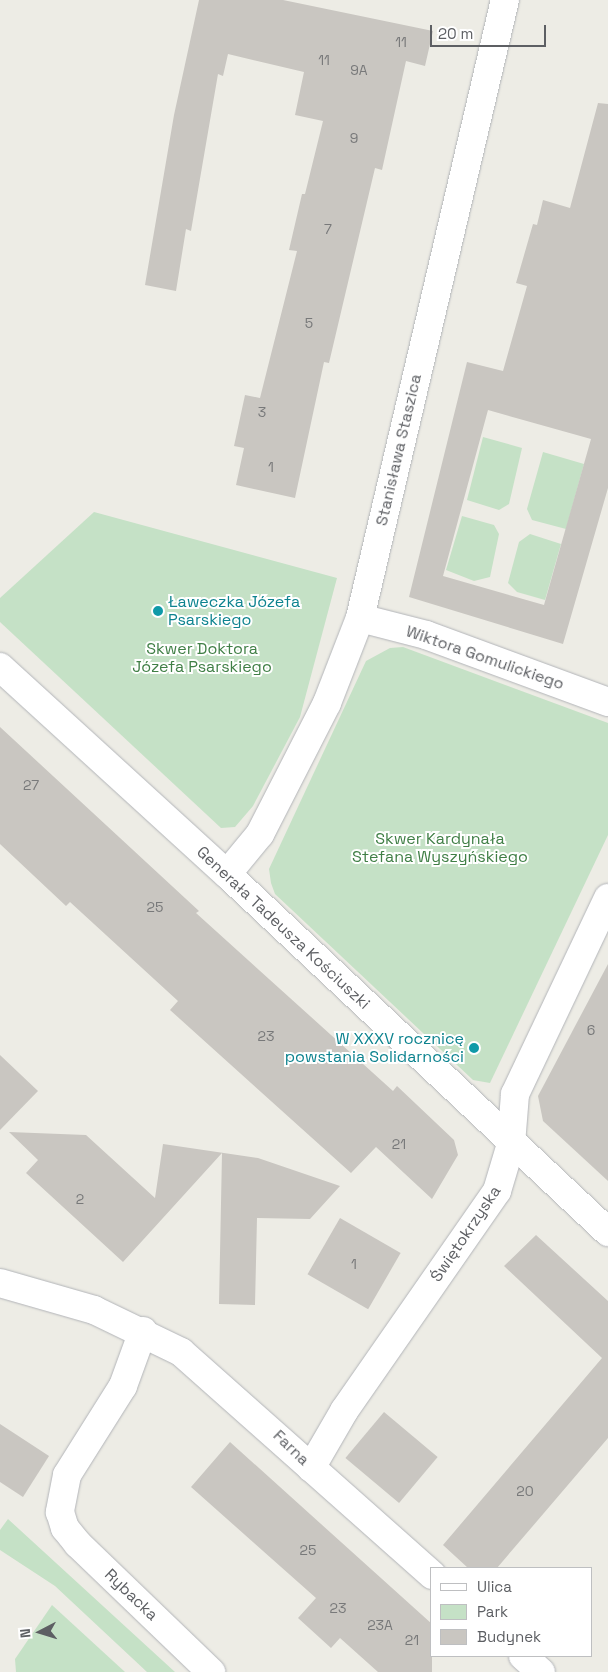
<!DOCTYPE html>
<meta charset="utf-8">
<style>
body{margin:0}
#map{position:relative;width:608px;height:1672px;overflow:hidden;background:#edece5;font-family:"Space Grotesk",sans-serif}
div>[style]{position:absolute}
.green>*{inset:0;background:#c5e1c6}
.building>*{inset:0;background:#c9c6c1;transform-origin:0 0}
.roads{filter:drop-shadow(0 0 1px #b2b4b8) drop-shadow(0 0 1px #b2b4b8)}
.minor>*{height:28px;margin:-14px;padding:0 14px;transform-origin:14px;border-radius:14px;background:#fff}
.dots>*{width:14px;height:14px;translate:-50% -50%;box-sizing:border-box;border:2px solid #fff;border-radius:50%}
span{translate:-50% -50%;white-space:nowrap;text-align:center;line-height:1.15;-webkit-text-stroke:4px #fff;paint-order:stroke}
.number-label{font-size:14px;color:#78797a}
.number-label span{-webkit-text-stroke-width:0}
.street-label{font-size:16px;color:#5d5f63}
.culture-label{font-size:16px;color:#0d838f}
.left{translate:0 -50%;text-align:left}
.right{translate:-100% -50%;text-align:right}
.park-label{font-size:16px;color:#407f46}
.legend{position:absolute;left:430px;top:1567px;width:162px;height:90px;box-sizing:border-box;background:#fff;border:1px solid #bebfc1;margin:0;padding:6px 9px;list-style:none;font-size:15px;color:#5d5f63}
.legend li{display:flex;align-items:center;gap:10px;height:25px}
.legend b{width:25px;border:1px solid #bebfc1}
.north{position:absolute;left:15px;top:1607px;width:50px;height:50px;-webkit-text-stroke:4px #fff;paint-order:stroke;rotate:265deg;font-size:14px;font-weight:700;line-height:20px;text-align:center;color:#5d5f63}
.north::after{content:'';display:block;margin:auto;width:18px;height:22px;background:#5d5f63;clip-path:polygon(50% 0,100% 100%,50% 72%,0 100%)}
.scale{position:absolute;left:430px;top:25px;width:116px;height:22px;box-sizing:border-box;border:2px solid #5d5f63;border-top:0;padding-left:6px;font-size:15px;line-height:18px;white-space:nowrap;color:#5d5f63;-webkit-text-stroke:4px #fff;paint-order:stroke}
</style>
<div id="map">
<div class="green">
<div style="clip-path:polygon(483px 437px,522px 448px,509px 504px,499px 510px,467px 500px)"></div>
<div style="clip-path:polygon(543px 452px,584px 464px,566px 529px,532px 520px,527px 509px)"></div>
<div style="clip-path:polygon(94px 512px,337px 578px,300px 717px,253px 806px,235px 827px,221px 828px,0 622px,0 598px)"></div>
<div style="clip-path:polygon(462px 516px,494px 525px,499px 534px,490px 577px,474px 581px,446px 570px)"></div>
<div style="clip-path:polygon(530px 534px,561px 544px,545px 600px,517px 592px,508px 583px,519px 542px)"></div>
<div style="clip-path:polygon(403px 647px,608px 723px,608px 835px,490px 1083px,473px 1080px,275px 894px,271px 883px,269px 869px,366px 661px,390px 648px)"></div>
<div style="clip-path:polygon(8px 1519px,175px 1672px,147px 1672px,55px 1586px,0 1550px,0 1530px)"></div>
<div style="clip-path:polygon(52px 1605px,125px 1672px,16px 1672px,15px 1659px)"></div>
</div>
<div class="building">
<div style="clip-path:polygon(199px 0,283px 0,433px 31px,425px 66px,406px 61px,382px 170px,375px 168px,329px 363px,324px 362px,295px 498px,236px 485px,244px 448px,234px 446px,245px 395px,260px 398px,297px 251px,289px 250px,302px 194px,305px 194px,323px 121px,295px 115px,304px 72px,228px 54px,223px 76px,218px 74px,191px 231px,186px 229px,176px 291px,145px 285px,174px 115px)"></div>
<div style="clip-path:polygon(evenodd,598px 103px,608px 104px,608px 488px,563px 644px,409px 597px,467px 362px,503px 371px,527px 286px,516px 283px,533px 224px,537px 225px,543px 200px,570px 208px,598px 103px,488px 410px,591px 439px,544px 605px,443px 576px,488px 410px)"></div>
<div style="clip-path:polygon(0 727px,199px 911px,196px 913px,393px 1091px,397px 1086px,454px 1140px,458px 1155px,432px 1199px,376px 1147px,351px 1173px,170px 1010px,178px 1001px,70px 902px,66px 906px,0 844px)"></div>
<div style="clip-path:polygon(608px 964px,608px 1181px,543px 1121px,538px 1096px)"></div>
<div style="clip-path:polygon(0 1055px,38px 1091px,0 1130px)"></div>
<div style="clip-path:polygon(9px 1132px,86px 1135px,155px 1198px,163px 1144px,258px 1158px,340px 1186px,310px 1219px,257px 1218px,255px 1305px,219px 1304px,222px 1153px,123px 1262px,26px 1173px,38px 1160px)"></div>
<div style="left:340px;top:1218px;width:70px;height:65px;rotate:30deg"></div>
<div style="clip-path:polygon(536px 1235px,608px 1301px,608px 1438px,497px 1568px,468px 1568px,443px 1545px,602px 1358px,504px 1266px)"></div>
<div style="left:384px;top:1412px;width:70px;height:60px;rotate:40deg"></div>
<div style="clip-path:polygon(0 1424px,49px 1456px,23px 1497px,0 1482px)"></div>
<div style="clip-path:polygon(230px 1442px,432px 1624px,432px 1672px,378px 1672px,340px 1638px,331px 1648px,298px 1618px,316px 1598px,191px 1487px)"></div>
</div>
<div class="roads">
<div class="minor">
<div style="left:360px;top:618px;width:68px;rotate:14.4deg"></div>
<div style="left:426px;top:635px;width:194px;rotate:20.2deg"></div>
<div style="left:0;top:667px;width:307px;rotate:42.4deg"></div>
<div style="left:227px;top:874px;width:523px;rotate:43.22deg"></div>
<div style="left:227px;top:874px;width:52px;rotate:-50.5deg"></div>
<div style="left:260px;top:834px;width:147px;rotate:-62.9deg"></div>
<div style="left:327px;top:703px;width:91px;rotate:-68.8deg"></div>
<div style="left:360px;top:618px;width:635px;rotate:-76.8deg"></div>
<div style="left:0;top:1283px;width:98px;rotate:16deg"></div>
<div style="left:94px;top:1310px;width:97px;rotate:25.8deg"></div>
<div style="left:181px;top:1352px;width:336px;rotate:41.6deg"></div>
<div style="left:143px;top:1331px;width:59px;rotate:110deg"></div>
<div style="left:123px;top:1386px;width:105px;rotate:122.2deg"></div>
<div style="left:67px;top:1475px;width:38px;rotate:101deg"></div>
<div style="left:60px;top:1512px;width:17px;rotate:73deg"></div>
<div style="left:65px;top:1528px;width:21px;rotate:51deg"></div>
<div style="left:78px;top:1544px;width:185px;rotate:43.9deg"></div>
<div style="left:311px;top:1468px;width:66px;rotate:-59.9deg"></div>
<div style="left:344px;top:1411px;width:268px;rotate:-55.2deg"></div>
<div style="left:497px;top:1191px;width:49px;rotate:-73.4deg"></div>
<div style="left:511px;top:1144px;width:50px;rotate:-85.4deg"></div>
<div style="left:515px;top:1094px;width:217px;rotate:-64.6deg"></div>
<div style="left:523px;top:1656px;width:24px;rotate:42deg"></div>
</div>
</div>
<div class="dots">
<div style="left:158px;top:611px;background:#0f9aa8"></div>
<div style="left:474px;top:1048px;background:#0f9aa8"></div>
</div>
<div class="number-label">
<span style="left:401px;top:42px">11</span>
<span style="left:324px;top:60px">11</span>
<span style="left:359px;top:70px">9A</span>
<span style="left:354px;top:138px">9</span>
<span style="left:328px;top:229px">7</span>
<span style="left:309px;top:323px">5</span>
<span style="left:262px;top:412px">3</span>
<span style="left:271px;top:467px">1</span>
<span style="left:31px;top:785px">27</span>
<span style="left:155px;top:907px">25</span>
<span style="left:591px;top:1030px">6</span>
<span style="left:266px;top:1036px">23</span>
<span style="left:399px;top:1144px">21</span>
<span style="left:80px;top:1199px">2</span>
<span style="left:354px;top:1264px">1</span>
<span style="left:525px;top:1491px">20</span>
<span style="left:308px;top:1550px">25</span>
<span style="left:338px;top:1608px">23</span>
<span style="left:380px;top:1625px">23A</span>
<span style="left:412px;top:1640px">21</span>
</div>
<div class="street-label">
<span style="left:399px;top:450px;rotate:-77deg">Stanisława Staszica</span>
<span style="left:485px;top:658px;rotate:19deg">Wiktora Gomulickiego</span>
<span style="left:283px;top:928px;rotate:43deg">Generała Tadeusza Kościuszki</span>
<span style="left:466px;top:1234px;rotate:-56deg">Świętokrzyska</span>
<span style="left:291px;top:1448px;rotate:44deg">Farna</span>
<span style="left:131px;top:1595px;rotate:44deg">Rybacka</span>
</div>
<div class="culture-label">
<span class="left" style="left:168px;top:611px">Ławeczka Józefa<br>Psarskiego</span>
<span class="right" style="left:464px;top:1048px">W XXXV rocznicę<br>powstania Solidarności</span>
</div>
<div class="park-label">
<span style="left:202px;top:658px">Skwer Doktora<br>Józefa Psarskiego</span>
<span style="left:440px;top:848px">Skwer Kardynała<br>Stefana Wyszyńskiego</span>
</div>
<ul class="legend">
<li><b style="height:6px;background:#fff"></b>Ulica</li>
<li><b style="height:14px;background:#c5e1c6"></b>Park</li>
<li><b style="height:14px;background:#c9c6c1"></b>Budynek</li>
</ul>
<div class="north">N</div>
<div class="scale">20 m</div>
</div>
